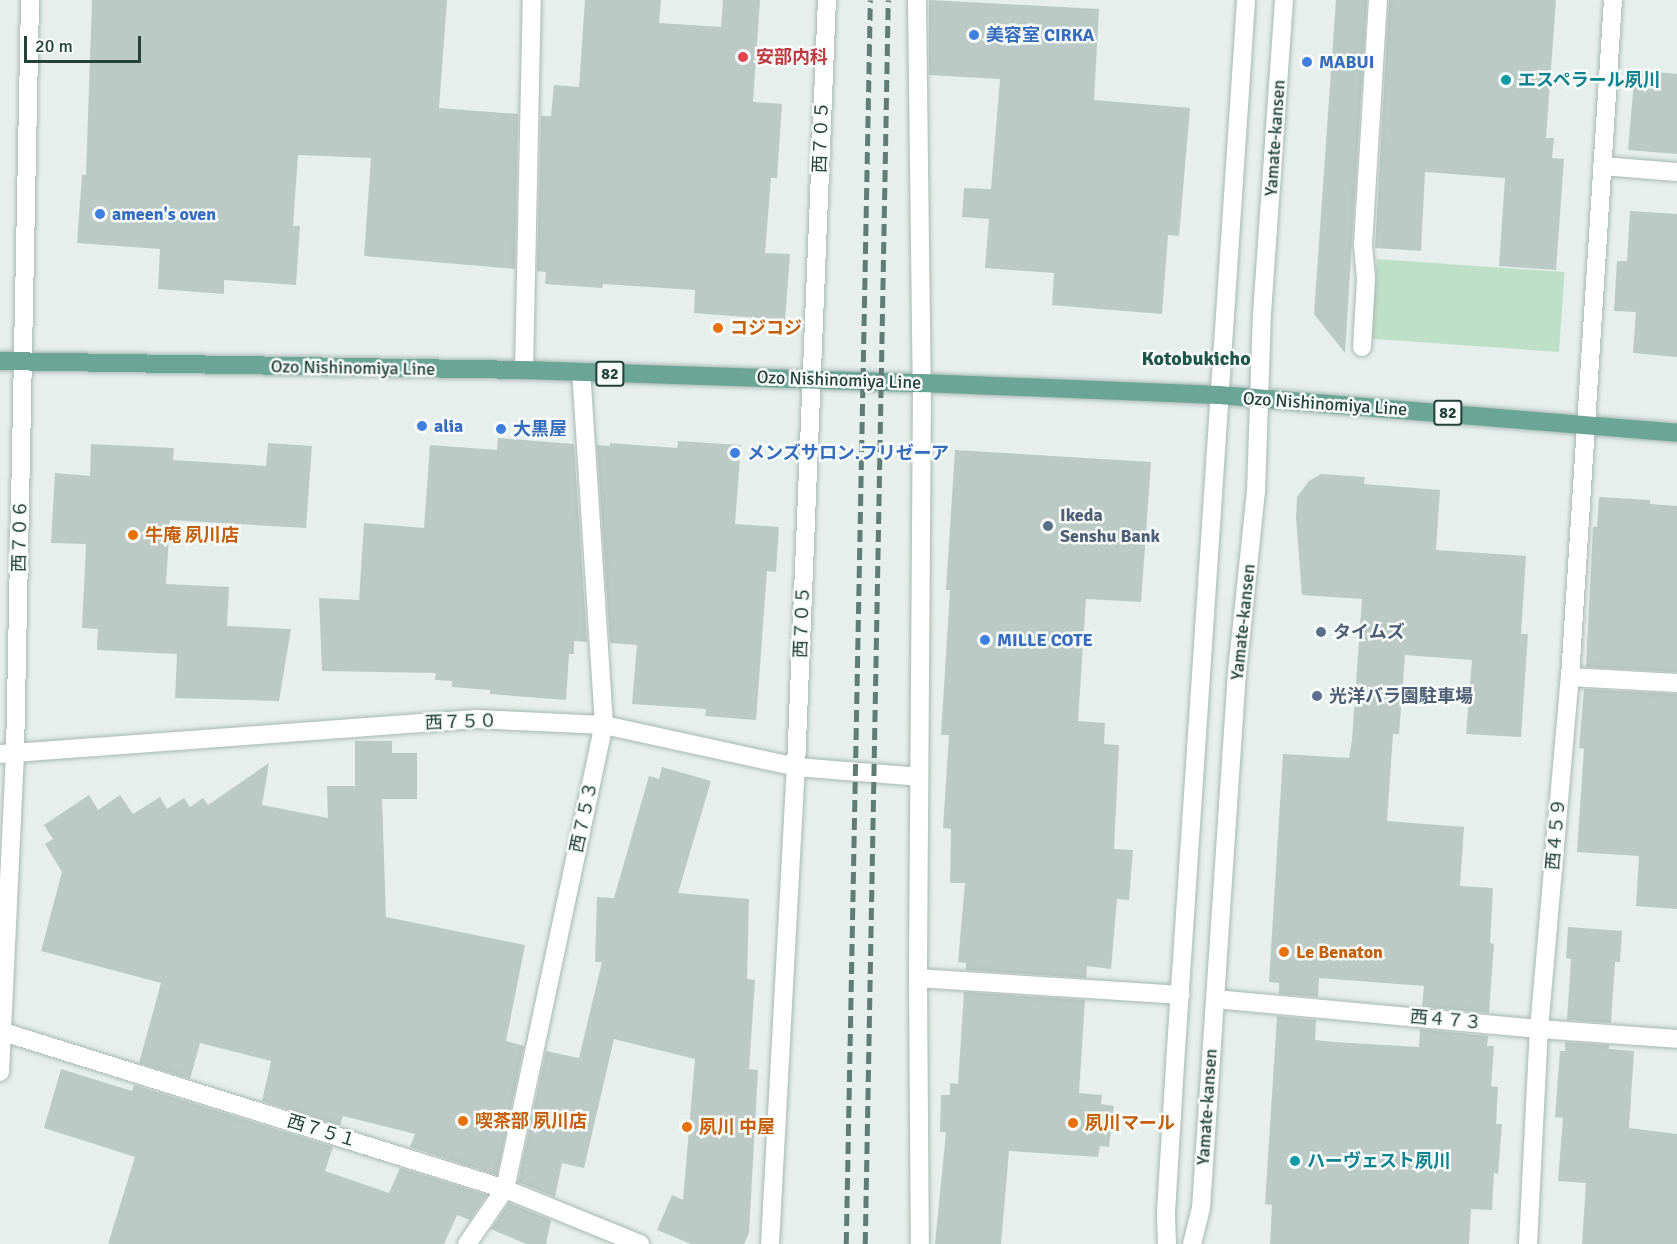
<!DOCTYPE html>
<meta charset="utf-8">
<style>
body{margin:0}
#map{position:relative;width:1677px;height:1244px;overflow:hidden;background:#e6efeb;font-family:Signika,"Noto Sans JP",sans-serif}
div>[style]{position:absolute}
.green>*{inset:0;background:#bfe0c8;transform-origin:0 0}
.building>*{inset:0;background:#bbcac4}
.roads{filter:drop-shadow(0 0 2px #a8b8b2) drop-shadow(0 0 2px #a8b8b2)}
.lane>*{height:18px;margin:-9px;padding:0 9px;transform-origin:9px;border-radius:9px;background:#fff}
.street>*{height:18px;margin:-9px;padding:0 9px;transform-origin:9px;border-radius:9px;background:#fff}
.secondary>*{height:18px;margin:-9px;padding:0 9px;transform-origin:9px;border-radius:9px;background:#fff}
.primary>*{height:18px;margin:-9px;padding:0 9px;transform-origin:9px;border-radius:9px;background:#6aa596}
.rail>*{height:4.5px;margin-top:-2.25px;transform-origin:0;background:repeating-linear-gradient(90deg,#5f7d75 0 12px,transparent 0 18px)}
.dots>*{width:16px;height:16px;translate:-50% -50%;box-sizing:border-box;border:3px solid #f7fbf9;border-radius:50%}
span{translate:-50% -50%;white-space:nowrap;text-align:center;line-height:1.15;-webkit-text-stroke:5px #f7fbf9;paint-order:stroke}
.shield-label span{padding:2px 4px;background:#f7fbf9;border:2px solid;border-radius:4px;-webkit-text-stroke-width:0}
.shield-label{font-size:16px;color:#24423a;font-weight:700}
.shop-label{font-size:18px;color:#366cbe;font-weight:700}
.left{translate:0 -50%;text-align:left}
.health-label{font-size:18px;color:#be3a42;font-weight:700}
.culture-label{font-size:18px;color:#0d838f;font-weight:700}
.street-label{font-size:18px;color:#24423a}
.food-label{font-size:18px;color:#c56008;font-weight:700}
.service-label{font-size:18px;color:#4e5e75;font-weight:700}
.neighbourhood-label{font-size:20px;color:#1f5548;font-weight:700}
.scale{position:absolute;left:24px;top:36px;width:117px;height:27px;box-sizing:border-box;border:3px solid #24423a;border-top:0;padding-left:8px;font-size:18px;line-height:21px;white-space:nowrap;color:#24423a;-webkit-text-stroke:4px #f7fbf9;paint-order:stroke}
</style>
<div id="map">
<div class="green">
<div style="left:1377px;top:259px;width:188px;height:80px;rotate:4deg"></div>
</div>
<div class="building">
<div style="clip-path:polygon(92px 0,447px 0,439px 108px,518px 114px,515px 269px,364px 256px,371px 158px,298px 155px,293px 226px,300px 226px,296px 285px,224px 280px,224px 294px,158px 289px,160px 249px,77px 243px,82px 175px,86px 175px)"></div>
<div style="clip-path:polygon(585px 0,661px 0,659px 23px,721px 27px,723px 0,760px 0,753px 102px,782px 104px,777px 178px,771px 178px,765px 253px,790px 254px,785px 320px,694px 313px,695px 290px,603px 284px,602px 288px,545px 284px,546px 272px,537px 271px,541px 116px,551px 116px,554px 85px,579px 87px)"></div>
<div style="clip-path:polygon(929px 0,1099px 9px,1094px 100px,1190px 108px,1179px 236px,1168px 235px,1162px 314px,1052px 305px,1054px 273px,985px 268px,989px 219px,962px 217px,964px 188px,991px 189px,1000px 79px,929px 75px)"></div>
<div style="clip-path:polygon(1336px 0,1367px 0,1345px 353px,1314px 314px)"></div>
<div style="clip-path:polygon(1389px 0,1556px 0,1546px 138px,1554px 138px,1552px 158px,1564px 159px,1556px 270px,1499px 266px,1505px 178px,1425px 172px,1421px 251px,1375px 248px)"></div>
<div style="clip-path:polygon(1635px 70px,1677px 74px,1677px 154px,1628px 150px)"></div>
<div style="clip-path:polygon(1630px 211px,1677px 214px,1677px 357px,1633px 353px,1636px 312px,1614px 311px,1617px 261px,1627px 261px)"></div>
<div style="clip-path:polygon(498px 438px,574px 444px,587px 642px,574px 641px,574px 654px,569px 654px,566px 700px,490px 694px,490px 690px,452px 687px,452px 681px,435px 680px,436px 673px,322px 671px,319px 598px,359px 600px,364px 523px,424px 528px,430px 445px,497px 450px)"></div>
<div style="clip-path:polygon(678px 441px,741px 445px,735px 524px,779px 527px,776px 572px,767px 571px,756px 720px,705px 716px,706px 709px,632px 704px,637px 645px,610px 643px,597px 445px,610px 446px,610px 443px,677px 448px)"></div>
<div style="clip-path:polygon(268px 443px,312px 446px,306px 528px,170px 520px,166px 584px,229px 587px,227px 626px,291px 629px,279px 701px,175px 698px,177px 654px,97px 650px,98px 629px,82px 628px,86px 544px,51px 543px,55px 473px,90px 476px,91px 444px,174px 448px,173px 460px,266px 466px)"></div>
<div style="clip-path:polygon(955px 450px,1151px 462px,1141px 602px,1086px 599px,1078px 721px,1105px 723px,1104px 744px,1119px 745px,1114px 849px,1133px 850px,1129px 900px,1117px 899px,1111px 969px,1087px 966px,1086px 978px,966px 970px,966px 963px,958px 962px,965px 883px,950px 883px,951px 829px,943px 828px,949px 735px,941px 735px,950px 590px,946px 590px)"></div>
<div style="clip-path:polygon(1321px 474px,1365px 477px,1364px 484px,1440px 490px,1436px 550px,1526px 556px,1521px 634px,1528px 634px,1521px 737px,1466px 734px,1472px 660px,1405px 655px,1399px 734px,1393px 734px,1387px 821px,1464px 827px,1460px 886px,1493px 888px,1490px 943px,1494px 944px,1489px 1013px,1422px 1007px,1424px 986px,1319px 978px,1318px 997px,1279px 994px,1279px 983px,1269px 982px,1283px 754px,1349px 758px,1352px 740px,1362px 599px,1302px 595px,1296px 518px,1297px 497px,1309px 481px)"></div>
<div style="clip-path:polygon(1599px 497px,1650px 500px,1650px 504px,1677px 506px,1677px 672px,1586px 667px,1593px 527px,1597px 527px)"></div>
<div style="clip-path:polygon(1584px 689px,1677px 694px,1677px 909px,1636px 906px,1639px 856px,1577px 852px,1584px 749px,1579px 748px)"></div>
<div style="clip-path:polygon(355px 741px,392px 741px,392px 753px,417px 753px,417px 799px,382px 799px,386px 917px,525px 945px,506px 1041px,524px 1046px,497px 1175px,410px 1147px,415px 1134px,343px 1116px,340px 1126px,262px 1101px,271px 1061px,200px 1043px,190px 1079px,139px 1063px,161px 983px,41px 951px,62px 872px,45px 844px,53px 839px,44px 825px,89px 795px,98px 810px,120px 795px,133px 814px,160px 797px,167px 809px,184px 798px,190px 807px,203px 798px,208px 805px,269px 763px,262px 805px,328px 818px,327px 786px,355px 786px)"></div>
<div style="clip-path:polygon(662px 767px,711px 781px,678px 893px,749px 899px,747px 979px,755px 980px,749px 1069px,758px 1070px,749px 1233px,744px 1244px,691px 1244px,657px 1230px,672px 1195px,683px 1200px,695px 1059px,614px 1039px,584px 1168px,562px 1163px,555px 1197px,518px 1182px,546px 1051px,579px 1058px,602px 962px,595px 962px,597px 897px,614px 898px,649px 776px,659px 779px)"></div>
<div style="clip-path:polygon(1568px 927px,1622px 931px,1620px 962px,1615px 962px,1611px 1023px,1567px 1020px,1571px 959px,1566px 958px)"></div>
<div style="clip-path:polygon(964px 992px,1085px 1000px,1079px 1093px,1102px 1095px,1101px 1104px,1114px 1106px,1109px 1147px,1100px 1146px,1098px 1157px,1009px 1151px,1001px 1244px,935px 1244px,946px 1132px,940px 1132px,941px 1095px,950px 1095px,950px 1083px,958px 1084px)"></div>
<div style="clip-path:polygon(1277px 1016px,1316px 1020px,1315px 1040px,1334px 1042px,1419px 1047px,1420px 1029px,1488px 1036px,1487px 1046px,1494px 1046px,1491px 1086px,1498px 1087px,1496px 1124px,1502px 1124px,1498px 1174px,1494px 1173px,1492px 1210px,1471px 1209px,1469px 1244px,1270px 1244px,1272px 1205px,1265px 1204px)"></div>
<div style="clip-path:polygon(1565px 1042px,1609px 1045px,1609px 1049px,1634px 1051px,1629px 1128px,1677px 1134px,1677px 1244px,1582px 1244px,1586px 1183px,1558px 1181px,1563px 1118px,1555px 1117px,1560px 1051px,1565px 1051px)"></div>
<div style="clip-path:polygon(61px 1069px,132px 1091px,134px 1085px,333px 1147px,325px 1171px,389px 1193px,400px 1168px,487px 1195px,470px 1220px,457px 1215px,444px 1244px,108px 1244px,135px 1157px,44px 1128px)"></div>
<div style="clip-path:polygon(509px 1203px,551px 1220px,546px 1244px,526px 1244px,491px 1229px)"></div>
</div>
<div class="roads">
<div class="lane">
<div style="left:1602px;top:166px;width:75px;rotate:4.6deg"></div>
<div style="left:1570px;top:677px;width:107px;rotate:3.2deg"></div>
</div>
<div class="street">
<div style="left:917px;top:0;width:383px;rotate:89.3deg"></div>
<div style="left:922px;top:383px;width:595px;rotate:90.39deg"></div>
<div style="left:918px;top:978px;width:266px;rotate:89.6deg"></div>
<div style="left:1362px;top:347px;width:68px;rotate:-86.6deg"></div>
<div style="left:1366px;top:279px;width:34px;rotate:-95deg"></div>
<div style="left:1363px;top:245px;width:245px;rotate:-86.5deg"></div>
<div style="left:524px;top:370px;width:370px;rotate:-88.8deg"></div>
<div style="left:0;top:754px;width:477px;rotate:-4.2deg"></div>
<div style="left:476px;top:719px;width:128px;rotate:2.7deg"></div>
<div style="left:604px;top:725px;width:197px;rotate:12.3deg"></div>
<div style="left:796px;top:767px;width:123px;rotate:4.6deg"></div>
<div style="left:918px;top:978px;width:263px;rotate:3.7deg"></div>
<div style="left:1215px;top:999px;width:325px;rotate:5.3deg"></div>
<div style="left:1539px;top:1029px;width:138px;rotate:4.1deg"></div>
<div style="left:0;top:1031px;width:529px;rotate:17.37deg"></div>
<div style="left:505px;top:1189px;width:146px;rotate:22.2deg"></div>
<div style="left:467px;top:1244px;width:67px;rotate:-55.4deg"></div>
<div style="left:505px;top:1189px;width:474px;rotate:-78deg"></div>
<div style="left:604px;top:725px;width:353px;rotate:-93.7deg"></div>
<div style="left:770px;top:1244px;width:478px;rotate:-86.9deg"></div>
<div style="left:796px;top:767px;width:768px;rotate:-87.69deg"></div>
<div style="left:1167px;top:1244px;width:32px;rotate:-92deg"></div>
<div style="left:1166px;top:1212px;width:163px;rotate:-86.5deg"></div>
<div style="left:1176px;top:1049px;width:1051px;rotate:-86.18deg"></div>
<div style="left:1192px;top:1244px;width:37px;rotate:-76deg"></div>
<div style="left:1201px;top:1208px;width:537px;rotate:-86.16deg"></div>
<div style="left:1237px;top:672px;width:181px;rotate:-84deg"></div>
<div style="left:1256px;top:492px;width:178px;rotate:-88.1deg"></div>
<div style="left:1262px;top:314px;width:315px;rotate:-86deg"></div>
<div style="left:1528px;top:1244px;width:215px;rotate:-87.1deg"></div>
<div style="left:1539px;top:1029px;width:353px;rotate:-85deg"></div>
<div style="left:1570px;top:677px;width:678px;rotate:-86.37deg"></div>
</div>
<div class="secondary">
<div style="left:0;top:1072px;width:317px;rotate:-87.3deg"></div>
<div style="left:15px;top:755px;width:755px;rotate:-88.86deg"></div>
</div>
<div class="primary">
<div style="left:0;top:361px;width:524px;rotate:0.98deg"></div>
<div style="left:524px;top:370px;width:398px;rotate:1.9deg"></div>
<div style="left:922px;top:383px;width:297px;rotate:2.3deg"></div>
<div style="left:1219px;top:395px;width:460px;rotate:4.7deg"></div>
</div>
</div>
<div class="rail">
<div style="left:846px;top:1244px;width:1244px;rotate:-88.89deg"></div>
<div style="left:865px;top:1244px;width:1244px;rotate:-88.94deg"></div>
</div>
<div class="dots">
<div style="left:974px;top:35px;background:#3f7fe0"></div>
<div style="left:743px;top:57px;background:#e0444e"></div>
<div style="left:1307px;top:62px;background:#3f7fe0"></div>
<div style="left:1506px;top:80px;background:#0f9aa8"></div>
<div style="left:100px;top:214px;background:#3f7fe0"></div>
<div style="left:718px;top:328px;background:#e8710a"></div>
<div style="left:422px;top:426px;background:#3f7fe0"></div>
<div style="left:501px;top:429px;background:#3f7fe0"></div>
<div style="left:735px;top:453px;background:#3f7fe0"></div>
<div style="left:1048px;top:526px;background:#5c6f8a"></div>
<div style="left:133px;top:535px;background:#e8710a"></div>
<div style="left:1321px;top:632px;background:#5c6f8a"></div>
<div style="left:985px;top:640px;background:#3f7fe0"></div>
<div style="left:1317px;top:696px;background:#5c6f8a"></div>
<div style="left:1284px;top:952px;background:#e8710a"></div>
<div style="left:463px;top:1121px;background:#e8710a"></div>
<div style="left:1073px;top:1123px;background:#e8710a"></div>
<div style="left:687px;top:1127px;background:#e8710a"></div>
<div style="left:1295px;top:1161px;background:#0f9aa8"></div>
</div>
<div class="shield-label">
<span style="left:610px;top:374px">82</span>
<span style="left:1448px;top:413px">82</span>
</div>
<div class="shop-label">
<span class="left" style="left:986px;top:35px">美容室 CIRKA</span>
<span class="left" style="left:1319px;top:62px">MABUI</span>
<span class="left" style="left:112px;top:214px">ameen's oven</span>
<span class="left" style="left:434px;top:426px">alia</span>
<span class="left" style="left:513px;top:429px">大黒屋</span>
<span class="left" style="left:747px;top:453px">メンズサロン.フリゼーア</span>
<span class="left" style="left:997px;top:640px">MILLE COTE</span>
</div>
<div class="health-label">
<span class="left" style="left:756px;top:57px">安部内科</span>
</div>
<div class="culture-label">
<span class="left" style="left:1518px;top:80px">エスペラール夙川</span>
<span class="left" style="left:1307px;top:1161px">ハーヴェスト夙川</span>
</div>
<div class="street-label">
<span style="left:821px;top:137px;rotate:-88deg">西７０５</span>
<span style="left:1275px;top:138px;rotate:-86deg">Yamate-kansen</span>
<span style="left:353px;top:368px;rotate:1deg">Ozo Nishinomiya Line</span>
<span style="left:839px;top:380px;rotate:2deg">Ozo Nishinomiya Line</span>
<span style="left:1325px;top:404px;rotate:4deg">Ozo Nishinomiya Line</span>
<span style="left:20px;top:536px;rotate:-89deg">西７０６</span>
<span style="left:802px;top:622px;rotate:-88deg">西７０５</span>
<span style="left:1243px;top:622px;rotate:-84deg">Yamate-kansen</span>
<span style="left:461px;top:722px;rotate:-2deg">西７５０</span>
<span style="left:584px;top:817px;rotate:-78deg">西７５３</span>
<span style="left:1556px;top:834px;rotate:-85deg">西４５９</span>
<span style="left:1446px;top:1020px;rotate:5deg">西４７３</span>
<span style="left:1207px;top:1107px;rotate:-86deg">Yamate-kansen</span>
<span style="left:322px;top:1131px;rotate:17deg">西７５１</span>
</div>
<div class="food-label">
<span class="left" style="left:730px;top:328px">コジコジ</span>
<span class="left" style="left:145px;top:535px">牛庵 夙川店</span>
<span class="left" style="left:1296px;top:952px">Le Benaton</span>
<span class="left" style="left:475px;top:1121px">喫茶部 夙川店</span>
<span class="left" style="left:1085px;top:1123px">夙川マール</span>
<span class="left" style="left:699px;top:1127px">夙川 中屋</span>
</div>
<div class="service-label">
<span class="left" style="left:1060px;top:526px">Ikeda<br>Senshu Bank</span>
<span class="left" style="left:1333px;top:632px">タイムズ</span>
<span class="left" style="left:1329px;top:696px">光洋バラ園駐車場</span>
</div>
<div class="neighbourhood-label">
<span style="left:1196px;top:358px">Kotobukicho</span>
</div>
<div class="scale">20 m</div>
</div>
